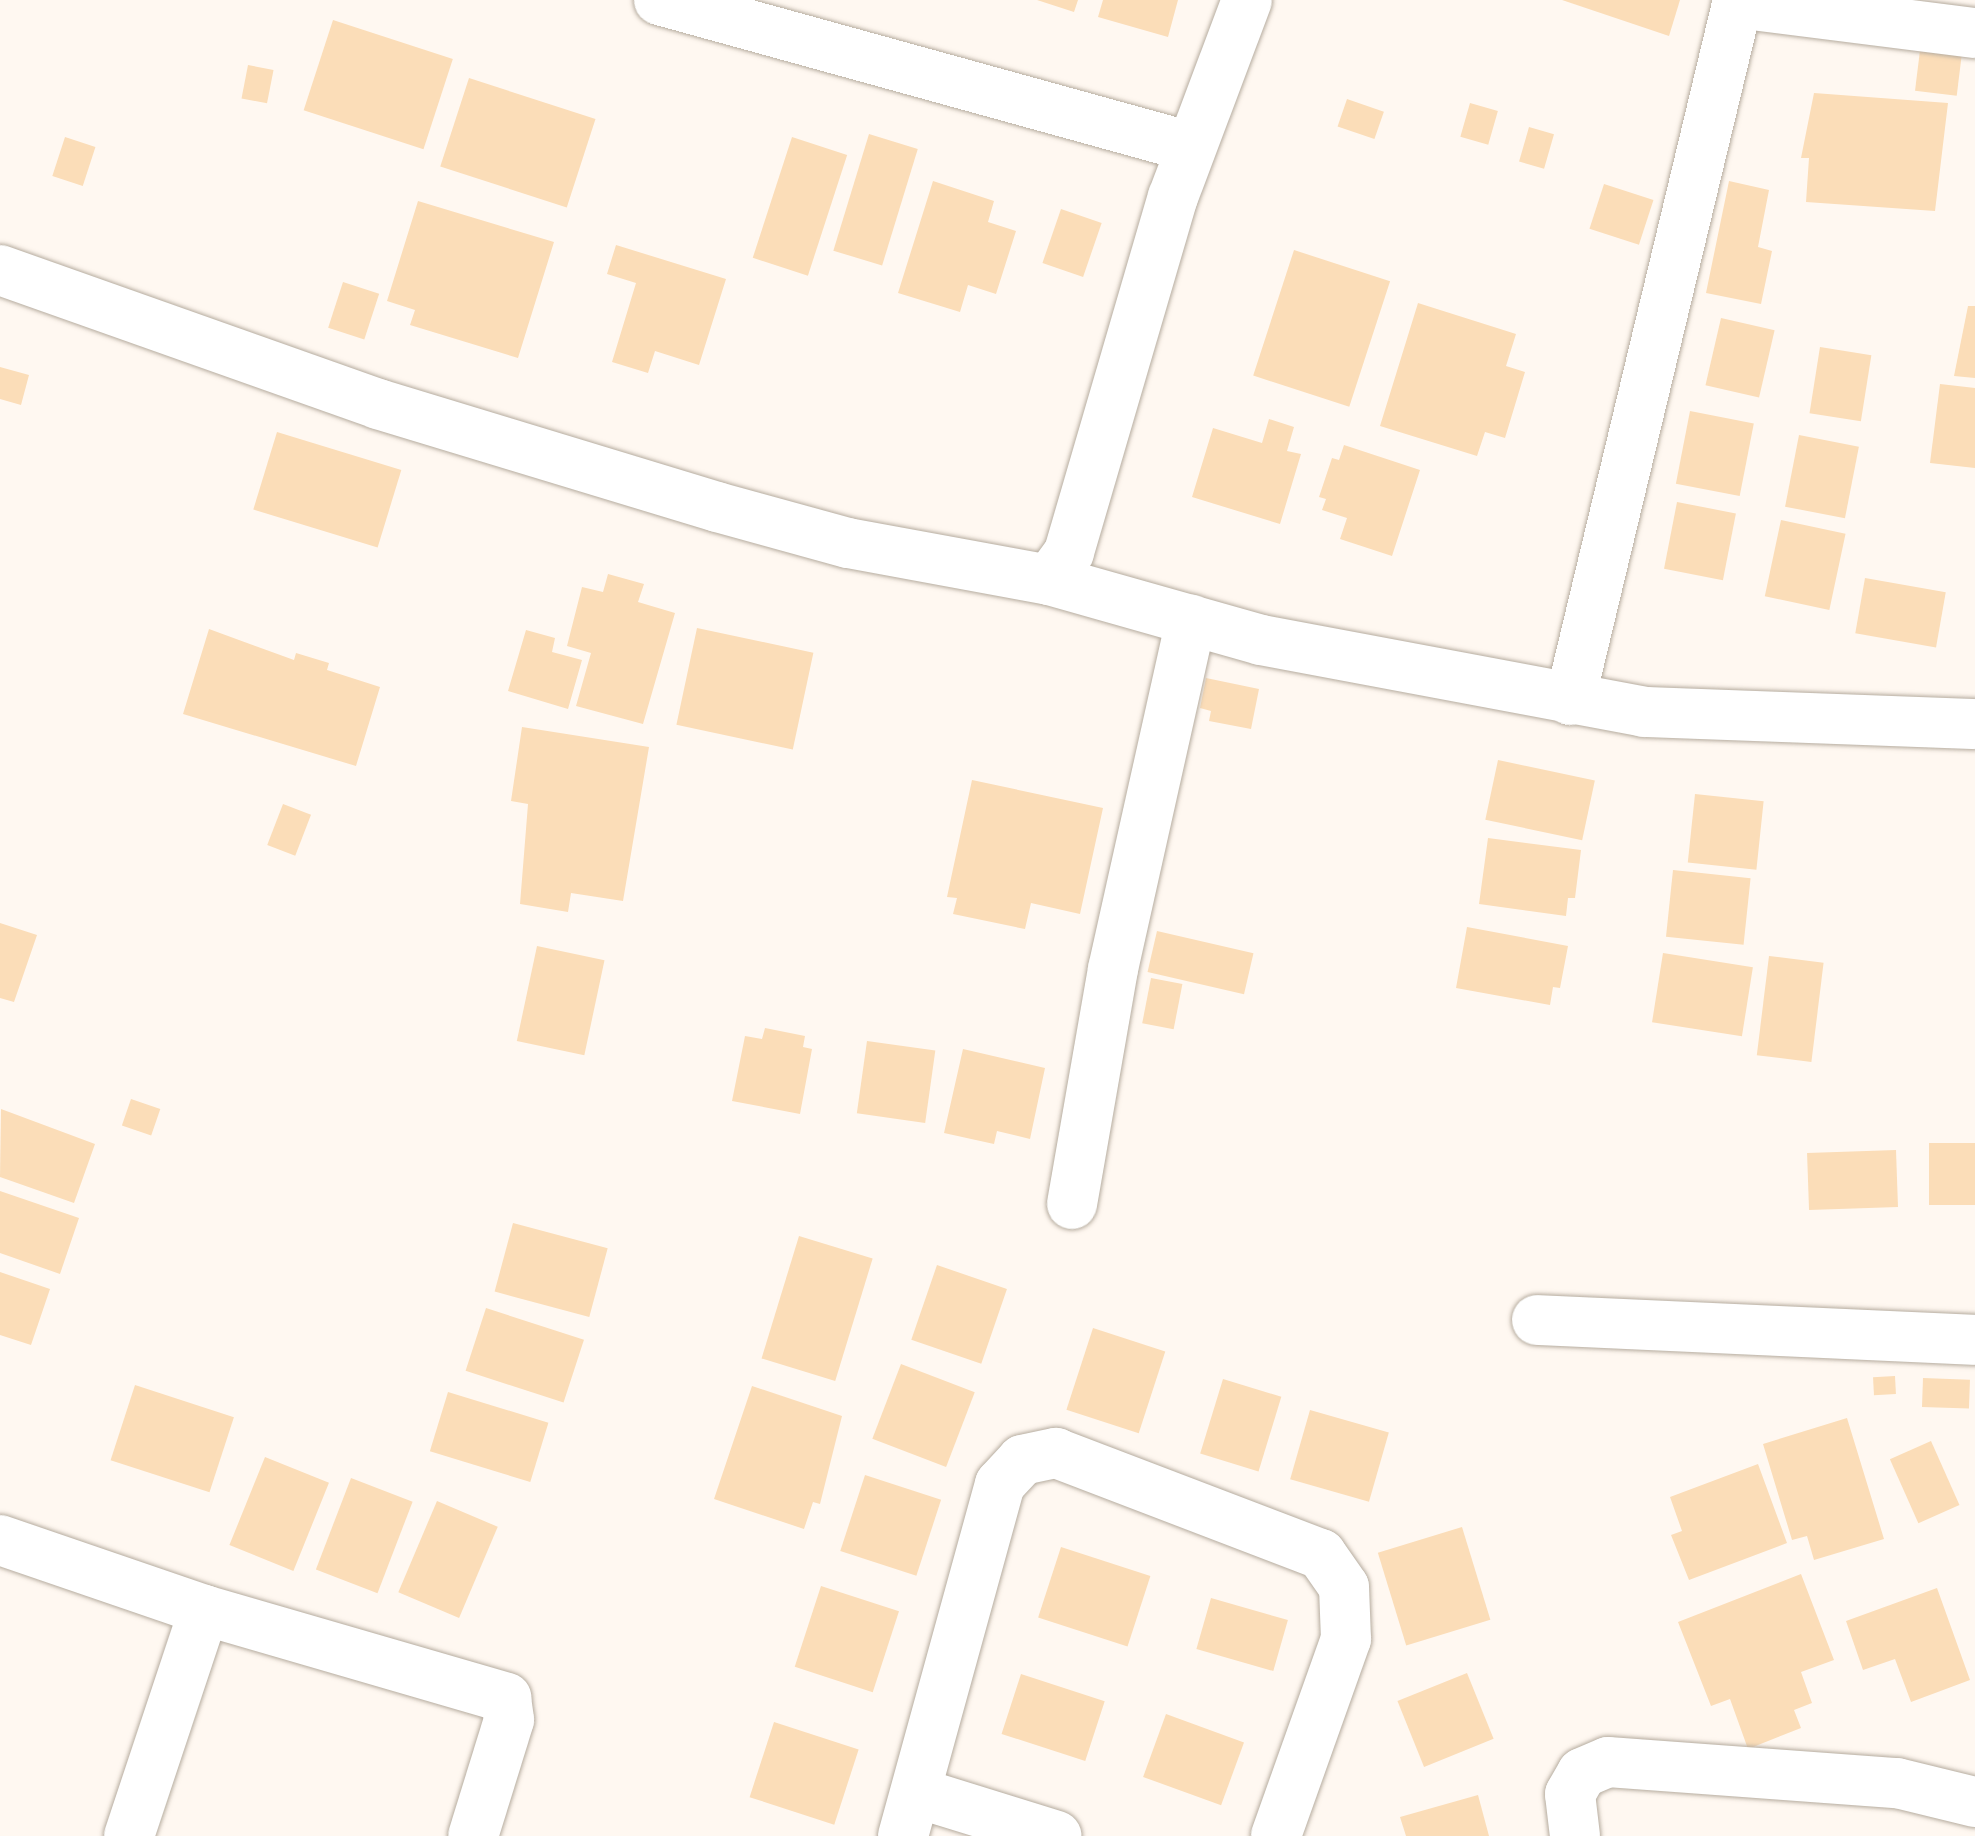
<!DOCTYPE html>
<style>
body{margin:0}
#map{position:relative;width:1975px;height:1836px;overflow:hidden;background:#fff8f1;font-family:Quicksand,sans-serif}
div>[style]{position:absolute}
.building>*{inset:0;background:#fbddb8;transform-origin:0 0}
.roads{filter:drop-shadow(0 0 2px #b6ac9f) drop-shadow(0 0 2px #b6ac9f)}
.minor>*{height:50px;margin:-25px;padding:0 25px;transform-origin:25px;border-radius:25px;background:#fff}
span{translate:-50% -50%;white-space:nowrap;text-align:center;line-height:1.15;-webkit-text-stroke:8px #fff;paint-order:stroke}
</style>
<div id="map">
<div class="building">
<div style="clip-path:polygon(1037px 0,1078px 0,1074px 12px)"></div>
<div style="clip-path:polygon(1103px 0,1178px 0,1168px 37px,1098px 17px)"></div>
<div style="clip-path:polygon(1562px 0,1680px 0,1669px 36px)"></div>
<div style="left:333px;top:20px;width:126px;height:95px;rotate:18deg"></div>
<div style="left:1921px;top:42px;width:42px;height:49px;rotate:7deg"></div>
<div style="left:248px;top:65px;width:26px;height:34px;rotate:11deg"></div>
<div style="left:469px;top:78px;width:133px;height:93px;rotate:18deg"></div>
<div style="clip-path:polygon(1814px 93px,1948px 103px,1935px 211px,1806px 202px,1809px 158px,1801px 158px)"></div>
<div style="left:1347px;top:99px;width:39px;height:29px;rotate:19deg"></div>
<div style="left:1470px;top:103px;width:29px;height:35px;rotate:16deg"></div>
<div style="left:1529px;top:127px;width:26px;height:36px;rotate:16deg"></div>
<div style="left:869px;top:134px;width:51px;height:122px;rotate:17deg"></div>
<div style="left:65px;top:137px;width:32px;height:41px;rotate:18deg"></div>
<div style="left:792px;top:137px;width:58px;height:127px;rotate:18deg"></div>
<div style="clip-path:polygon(933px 181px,994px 201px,988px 222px,1016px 231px,996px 294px,968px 285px,960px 312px,898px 293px)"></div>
<div style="clip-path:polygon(1729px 181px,1769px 190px,1758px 247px,1772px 251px,1761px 304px,1706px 293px)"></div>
<div style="left:1604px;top:184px;width:52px;height:47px;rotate:18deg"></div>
<div style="clip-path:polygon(418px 201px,554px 242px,518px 358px,410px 325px,415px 310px,387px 301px)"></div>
<div style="left:1061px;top:209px;width:43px;height:57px;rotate:19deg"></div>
<div style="clip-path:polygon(616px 245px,726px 279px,699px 365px,655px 351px,648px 373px,612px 362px,636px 283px,607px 274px)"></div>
<div style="left:1294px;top:250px;width:101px;height:132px;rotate:18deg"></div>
<div style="left:343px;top:282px;width:38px;height:48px;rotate:18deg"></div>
<div style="clip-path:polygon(1418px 303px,1516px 334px,1506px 366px,1525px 372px,1505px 438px,1485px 432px,1477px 456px,1380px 426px)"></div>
<div style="clip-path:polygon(1968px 306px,1975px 306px,1975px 378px,1954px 376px)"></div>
<div style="left:1721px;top:318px;width:55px;height:69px;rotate:13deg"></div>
<div style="left:1820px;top:347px;width:52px;height:67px;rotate:9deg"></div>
<div style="clip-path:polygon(0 367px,29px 375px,21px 405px,0 399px)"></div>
<div style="clip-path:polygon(1940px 384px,1975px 388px,1975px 468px,1930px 463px)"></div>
<div style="left:1690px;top:411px;width:65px;height:74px;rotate:11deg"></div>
<div style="clip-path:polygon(1269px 419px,1294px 427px,1287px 451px,1301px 454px,1280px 524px,1192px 497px,1213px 428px,1262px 443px)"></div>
<div style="left:277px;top:432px;width:130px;height:81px;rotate:17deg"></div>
<div style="left:1799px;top:435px;width:61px;height:73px;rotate:11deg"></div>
<div style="clip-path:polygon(1344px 445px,1420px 470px,1392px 556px,1340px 539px,1347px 518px,1322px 510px,1326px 499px,1319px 497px,1332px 458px,1339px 460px)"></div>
<div style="left:1677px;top:502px;width:60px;height:68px;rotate:11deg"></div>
<div style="left:1781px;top:520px;width:66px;height:78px;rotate:12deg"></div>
<div style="clip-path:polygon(608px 574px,644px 584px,638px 602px,675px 613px,643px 724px,576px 706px,591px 653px,567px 646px,582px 587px,603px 592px)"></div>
<div style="left:1865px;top:578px;width:82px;height:56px;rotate:10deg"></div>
<div style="left:697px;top:628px;width:119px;height:99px;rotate:12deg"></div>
<div style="clip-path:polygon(209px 629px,294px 660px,296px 653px,329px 663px,327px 670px,380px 687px,356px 766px,183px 714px)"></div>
<div style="clip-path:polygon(526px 630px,555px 638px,552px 652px,582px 660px,568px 709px,508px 691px)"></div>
<div style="clip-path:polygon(1206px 678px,1259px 689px,1251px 729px,1209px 721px,1211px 711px,1200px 708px)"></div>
<div style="clip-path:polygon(522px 727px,649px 747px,623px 901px,571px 893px,568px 912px,520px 904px,528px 804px,511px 801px)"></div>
<div style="left:1498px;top:760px;width:99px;height:61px;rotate:12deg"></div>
<div style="clip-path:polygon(972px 780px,1103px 808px,1080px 914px,1031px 903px,1025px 929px,953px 914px,957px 898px,947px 897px)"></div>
<div style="left:1695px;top:794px;width:69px;height:69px;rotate:6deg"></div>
<div style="left:283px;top:804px;width:30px;height:44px;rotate:21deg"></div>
<div style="clip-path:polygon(1488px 838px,1581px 850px,1575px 898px,1568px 898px,1566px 916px,1479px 904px)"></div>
<div style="left:1673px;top:870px;width:78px;height:67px;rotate:6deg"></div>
<div style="clip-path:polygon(0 923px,37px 935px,14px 1002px,0 998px)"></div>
<div style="clip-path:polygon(1467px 927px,1568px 946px,1560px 988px,1553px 987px,1550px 1005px,1456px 988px)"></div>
<div style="left:1157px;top:931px;width:99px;height:42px;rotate:13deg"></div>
<div style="left:537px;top:946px;width:69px;height:97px;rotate:12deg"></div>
<div style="left:1663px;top:953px;width:91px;height:70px;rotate:9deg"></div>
<div style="left:1769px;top:956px;width:55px;height:100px;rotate:7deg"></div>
<div style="left:1151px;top:978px;width:32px;height:46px;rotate:11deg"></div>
<div style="clip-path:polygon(765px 1028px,805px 1036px,803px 1047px,812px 1049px,800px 1114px,732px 1101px,745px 1036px,762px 1039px)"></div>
<div style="left:867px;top:1041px;width:69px;height:73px;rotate:8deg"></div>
<div style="clip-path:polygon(963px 1049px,1045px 1068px,1030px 1139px,997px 1131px,994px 1144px,944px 1133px)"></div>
<div style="left:131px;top:1099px;width:31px;height:28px;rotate:19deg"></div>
<div style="clip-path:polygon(1px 1109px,95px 1144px,74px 1203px,0 1177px)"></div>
<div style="left:1975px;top:1143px;width:62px;height:46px;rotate:90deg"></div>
<div style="left:1896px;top:1150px;width:57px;height:89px;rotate:88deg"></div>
<div style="clip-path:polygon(0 1191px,79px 1218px,60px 1274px,0 1253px)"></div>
<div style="left:513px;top:1223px;width:98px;height:71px;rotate:15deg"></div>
<div style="left:799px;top:1236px;width:77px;height:128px;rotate:17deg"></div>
<div style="left:937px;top:1265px;width:74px;height:79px;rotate:19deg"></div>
<div style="clip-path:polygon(0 1272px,50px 1289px,31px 1345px,0 1335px)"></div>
<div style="left:486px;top:1308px;width:103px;height:66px;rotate:18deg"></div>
<div style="left:1093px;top:1328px;width:76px;height:86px;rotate:18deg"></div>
<div style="left:901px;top:1364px;width:79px;height:80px;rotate:21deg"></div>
<div style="left:1895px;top:1376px;width:18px;height:22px;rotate:87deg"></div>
<div style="left:1923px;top:1378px;width:47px;height:29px;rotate:2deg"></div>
<div style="left:1223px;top:1379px;width:61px;height:78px;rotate:17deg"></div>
<div style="left:135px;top:1385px;width:104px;height:79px;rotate:18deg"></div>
<div style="clip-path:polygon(752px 1386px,842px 1416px,820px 1504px,813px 1502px,804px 1529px,714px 1499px)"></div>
<div style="left:448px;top:1392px;width:105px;height:62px;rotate:17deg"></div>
<div style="left:1310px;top:1410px;width:82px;height:72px;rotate:16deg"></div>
<div style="clip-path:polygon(1847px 1418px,1884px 1539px,1814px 1560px,1807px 1536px,1792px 1540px,1763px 1444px)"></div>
<div style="left:1931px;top:1441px;width:70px;height:45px;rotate:66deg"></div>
<div style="left:265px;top:1457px;width:69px;height:95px;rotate:22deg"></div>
<div style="clip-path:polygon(1758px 1464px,1787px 1543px,1689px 1580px,1671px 1535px,1682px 1531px,1670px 1497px)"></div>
<div style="left:865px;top:1475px;width:80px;height:80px;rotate:18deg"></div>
<div style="left:351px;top:1478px;width:66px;height:98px;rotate:21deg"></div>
<div style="left:437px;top:1501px;width:66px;height:99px;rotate:23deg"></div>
<div style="left:1462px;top:1527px;width:97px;height:88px;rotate:73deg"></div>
<div style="left:1061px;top:1547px;width:94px;height:74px;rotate:18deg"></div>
<div style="clip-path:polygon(1801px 1574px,1834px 1660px,1801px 1672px,1812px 1703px,1794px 1710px,1801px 1728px,1748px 1749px,1730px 1699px,1711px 1706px,1678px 1622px)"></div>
<div style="left:821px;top:1586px;width:82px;height:85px;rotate:18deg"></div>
<div style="clip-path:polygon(1937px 1588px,1970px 1680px,1911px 1702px,1895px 1659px,1863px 1670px,1846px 1621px)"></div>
<div style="left:1211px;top:1598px;width:80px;height:53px;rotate:16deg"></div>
<div style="left:1467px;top:1673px;width:71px;height:75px;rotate:68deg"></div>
<div style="left:1021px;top:1674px;width:88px;height:63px;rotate:18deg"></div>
<div style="left:1166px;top:1714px;width:83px;height:67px;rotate:20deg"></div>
<div style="left:774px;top:1722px;width:89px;height:79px;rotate:18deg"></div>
<div style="clip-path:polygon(1478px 1795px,1489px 1836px,1406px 1836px,1400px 1817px)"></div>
</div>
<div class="roads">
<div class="minor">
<div style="left:659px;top:0;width:552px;rotate:15.45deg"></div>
<div style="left:1737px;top:3px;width:240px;rotate:7.2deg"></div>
<div style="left:0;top:270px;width:401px;rotate:19.5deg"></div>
<div style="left:378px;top:404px;width:354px;rotate:16.9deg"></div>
<div style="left:717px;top:507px;width:136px;rotate:15.4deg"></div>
<div style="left:848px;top:543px;width:204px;rotate:10.4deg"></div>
<div style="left:1049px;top:580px;width:220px;rotate:15.8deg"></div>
<div style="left:1261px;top:640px;width:390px;rotate:10.6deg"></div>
<div style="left:1644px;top:712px;width:331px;rotate:2.1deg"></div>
<div style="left:1049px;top:580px;width:34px;rotate:-54deg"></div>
<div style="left:1069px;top:552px;width:370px;rotate:-73.7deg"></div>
<div style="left:1173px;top:197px;width:210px;rotate:-69.4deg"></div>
<div style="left:1570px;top:700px;width:720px;rotate:-76.5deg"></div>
<div style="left:1072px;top:1204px;width:239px;rotate:-80.1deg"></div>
<div style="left:1113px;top:969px;width:358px;rotate:-77.4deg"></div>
<div style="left:1537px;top:1320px;width:438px;rotate:2.6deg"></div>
<div style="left:0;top:1540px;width:216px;rotate:18.9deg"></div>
<div style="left:204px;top:1610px;width:315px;rotate:16.2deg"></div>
<div style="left:506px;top:1698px;width:22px;rotate:82deg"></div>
<div style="left:509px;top:1720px;width:121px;rotate:107.2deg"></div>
<div style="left:918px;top:1793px;width:145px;rotate:17.2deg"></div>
<div style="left:129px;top:1836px;width:238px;rotate:-71.6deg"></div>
<div style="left:903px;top:1836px;width:365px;rotate:-74.6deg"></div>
<div style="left:1000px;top:1484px;width:33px;rotate:-47deg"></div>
<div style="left:1022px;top:1460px;width:35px;rotate:-12deg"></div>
<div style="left:1056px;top:1453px;width:284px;rotate:20.9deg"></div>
<div style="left:1321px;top:1554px;width:40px;rotate:55.1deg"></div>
<div style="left:1344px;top:1587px;width:52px;rotate:87.8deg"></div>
<div style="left:1346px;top:1639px;width:209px;rotate:109.6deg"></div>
<div style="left:1575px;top:1836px;width:42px;rotate:-96.8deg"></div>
<div style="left:1570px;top:1794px;width:24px;rotate:-60deg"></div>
<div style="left:1582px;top:1773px;width:28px;rotate:-23deg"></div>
<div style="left:1608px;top:1762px;width:290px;rotate:4.2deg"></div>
<div style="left:1897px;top:1783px;width:80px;rotate:13.7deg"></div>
</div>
</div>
</div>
